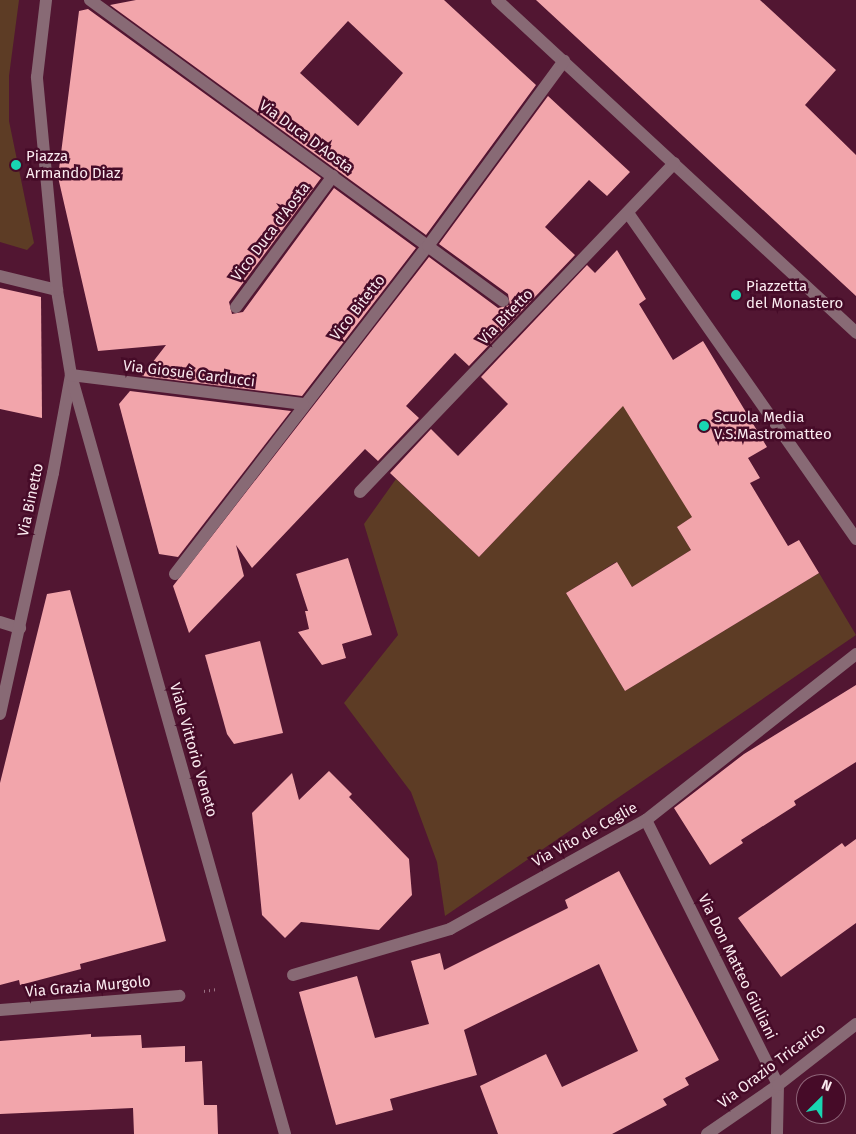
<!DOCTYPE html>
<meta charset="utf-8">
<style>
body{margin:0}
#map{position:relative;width:856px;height:1134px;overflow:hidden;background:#521632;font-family:"Fira Sans",sans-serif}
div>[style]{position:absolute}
.green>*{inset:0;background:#5d3c25}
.building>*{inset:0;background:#f2a5ab}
.path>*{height:3px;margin-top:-1.5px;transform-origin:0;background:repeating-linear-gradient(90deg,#997082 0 1px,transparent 0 5px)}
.minor>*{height:12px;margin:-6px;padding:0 6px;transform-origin:6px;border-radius:6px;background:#886a75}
.dots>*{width:14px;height:14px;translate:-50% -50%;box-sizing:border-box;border:2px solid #460b28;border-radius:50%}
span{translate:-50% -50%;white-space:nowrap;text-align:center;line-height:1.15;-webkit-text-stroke:5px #460b28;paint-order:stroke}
.street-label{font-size:15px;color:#faeaef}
.poi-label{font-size:15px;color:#faeaef}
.left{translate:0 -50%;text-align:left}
.north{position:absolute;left:796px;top:1074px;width:50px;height:50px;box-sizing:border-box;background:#460b28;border:1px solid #8e6478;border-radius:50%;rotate:23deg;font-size:14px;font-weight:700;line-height:20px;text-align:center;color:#faeaef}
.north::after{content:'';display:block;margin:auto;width:18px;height:22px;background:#19d5b2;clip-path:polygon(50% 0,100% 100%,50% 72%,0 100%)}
</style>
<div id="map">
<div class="green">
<div style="clip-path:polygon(0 0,19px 0,9px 76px,9px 121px,34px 243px,27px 250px,0 242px)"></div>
<div style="clip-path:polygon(604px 335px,648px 446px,680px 497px,700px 512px,677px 527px,691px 550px,632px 587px,616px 562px,566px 593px,625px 691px,819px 573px,856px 635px,445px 916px,437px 862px,411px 792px,344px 703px,398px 635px,364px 524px,396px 479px,479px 557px,602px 428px,558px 383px)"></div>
</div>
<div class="building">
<div style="clip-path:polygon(evenodd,136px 0,444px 0,536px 85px,426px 235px,110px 5px,136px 0,348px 21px,403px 73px,358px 126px,300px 73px,348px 21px)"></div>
<div style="clip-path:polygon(536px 0,760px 0,836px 70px,805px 105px,856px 155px,856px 296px)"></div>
<div style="clip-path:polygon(88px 9px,321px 178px,229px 302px,232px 314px,243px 312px,334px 188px,416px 248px,302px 396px,142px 376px,166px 345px,98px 351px,58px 177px,79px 11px)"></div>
<div style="clip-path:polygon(548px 96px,630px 172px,607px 196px,589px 180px,545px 227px,575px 255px,469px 366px,455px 353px,406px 406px,419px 418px,378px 461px,365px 449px,252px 568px,236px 545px,244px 576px,189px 633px,173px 586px,429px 257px,498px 308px,510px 305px,508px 294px,439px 244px)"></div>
<div style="clip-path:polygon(617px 250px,646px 299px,639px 304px,673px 360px,703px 341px,767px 447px,748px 458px,760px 478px,750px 483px,788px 546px,799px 540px,819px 573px,625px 691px,566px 593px,617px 562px,632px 587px,691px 550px,677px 527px,692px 517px,623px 406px,479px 557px,390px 473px,431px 429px,458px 456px,508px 404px,481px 377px,587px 265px,595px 273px)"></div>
<div style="clip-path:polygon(0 288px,41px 297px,42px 418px,0 409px)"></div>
<div style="clip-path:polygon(130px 391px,291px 411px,178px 557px,159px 554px,119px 404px)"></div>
<div style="clip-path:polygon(348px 558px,372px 635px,342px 644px,346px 658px,322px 665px,298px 632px,309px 629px,305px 611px,308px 611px,296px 574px)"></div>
<div style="clip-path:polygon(70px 590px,166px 941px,80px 964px,81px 969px,20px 985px,19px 980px,0 985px,0 783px,47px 594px)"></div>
<div style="clip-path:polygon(260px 641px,283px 733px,234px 744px,227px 734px,205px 655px)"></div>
<div style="clip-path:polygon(856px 685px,856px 762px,794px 801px,796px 805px,741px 840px,743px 843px,710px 865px,674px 808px,744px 754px)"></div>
<div style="clip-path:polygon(329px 771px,352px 794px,349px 797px,409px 859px,412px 895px,379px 930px,301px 922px,285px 938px,262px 915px,252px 813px,292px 773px,299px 800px)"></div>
<div style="clip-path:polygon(856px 839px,856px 923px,781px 977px,738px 918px,842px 843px,845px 847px)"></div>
<div style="clip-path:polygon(619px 871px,719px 1060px,685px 1078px,689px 1085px,663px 1099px,667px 1105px,612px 1134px,498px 1134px,480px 1086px,546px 1054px,562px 1087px,638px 1051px,599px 964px,464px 1030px,477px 1075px,390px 1099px,393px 1110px,336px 1125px,299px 992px,357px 976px,375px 1038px,429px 1024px,411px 961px,440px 953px,444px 970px,568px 908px,565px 900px)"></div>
<div style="clip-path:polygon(91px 1034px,91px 1037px,141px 1035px,142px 1048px,185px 1046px,185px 1062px,202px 1061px,204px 1105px,217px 1105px,218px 1134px,134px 1134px,133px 1108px,0 1114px,0 1041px)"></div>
</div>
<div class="path">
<div style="left:204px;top:991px;width:13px;rotate:-9deg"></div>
</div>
<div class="minor">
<div style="left:90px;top:0;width:511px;rotate:36.09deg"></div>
<div style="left:497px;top:0;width:490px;rotate:42.8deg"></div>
<div style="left:628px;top:213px;width:398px;rotate:55deg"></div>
<div style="left:0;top:276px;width:59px;rotate:13.8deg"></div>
<div style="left:236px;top:307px;width:163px;rotate:-53.5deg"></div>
<div style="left:360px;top:492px;width:455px;rotate:-46.3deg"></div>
<div style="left:175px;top:574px;width:414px;rotate:-52.4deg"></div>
<div style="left:428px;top:246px;width:230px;rotate:-53.7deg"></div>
<div style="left:0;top:622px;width:21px;rotate:17deg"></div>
<div style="left:0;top:714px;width:247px;rotate:-77.6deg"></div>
<div style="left:53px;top:473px;width:100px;rotate:-79.6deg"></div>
<div style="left:71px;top:375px;width:86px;rotate:-99.4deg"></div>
<div style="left:57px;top:290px;width:214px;rotate:-95.4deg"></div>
<div style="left:37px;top:77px;width:78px;rotate:-83.3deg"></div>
<div style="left:646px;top:820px;width:296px;rotate:63.5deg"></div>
<div style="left:778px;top:1085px;width:49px;rotate:91.2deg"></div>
<div style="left:293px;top:975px;width:164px;rotate:-16.3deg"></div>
<div style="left:450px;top:929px;width:224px;rotate:-29.1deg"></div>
<div style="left:646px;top:820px;width:268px;rotate:-38.3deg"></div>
<div style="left:0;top:1010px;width:180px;rotate:-4.5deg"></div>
<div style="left:285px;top:1134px;width:789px;rotate:-105.75deg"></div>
<div style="left:71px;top:375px;width:234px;rotate:7.1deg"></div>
<div style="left:707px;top:1134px;width:86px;rotate:-34.6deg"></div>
<div style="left:778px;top:1085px;width:99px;rotate:-38deg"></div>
</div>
<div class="dots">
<div style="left:16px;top:165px;background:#19d5b2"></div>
<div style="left:736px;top:295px;background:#19d5b2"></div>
<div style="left:704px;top:426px;background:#19d5b2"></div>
</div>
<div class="street-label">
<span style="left:306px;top:137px;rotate:36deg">Via Duca D'Aosta</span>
<span style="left:271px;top:232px;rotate:-53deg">Vico Duca d'Aosta</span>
<span style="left:358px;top:308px;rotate:-52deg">Vico Bitetto</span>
<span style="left:506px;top:317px;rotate:-46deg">Via Bitetto</span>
<span style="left:189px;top:374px;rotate:7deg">Via Giosuè Carducci</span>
<span style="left:31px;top:500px;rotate:-78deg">Via Binetto</span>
<span style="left:193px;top:750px;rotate:74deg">Viale Vittorio Veneto</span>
<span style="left:585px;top:835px;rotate:-29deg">Via Vito de Ceglie</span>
<span style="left:737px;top:967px;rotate:64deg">Via Don Matteo Giuliani</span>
<span style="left:88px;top:987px;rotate:-5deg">Via Grazia Murgolo</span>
<span style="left:772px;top:1066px;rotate:-37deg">Via Orazio Tricarico</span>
</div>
<div class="poi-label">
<span class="left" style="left:26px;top:165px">Piazza<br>Armando Diaz</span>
<span class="left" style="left:746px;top:295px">Piazzetta<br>del Monastero</span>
<span class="left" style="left:714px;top:426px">Scuola Media<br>V.S.Mastromatteo</span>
</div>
<div class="north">N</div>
</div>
